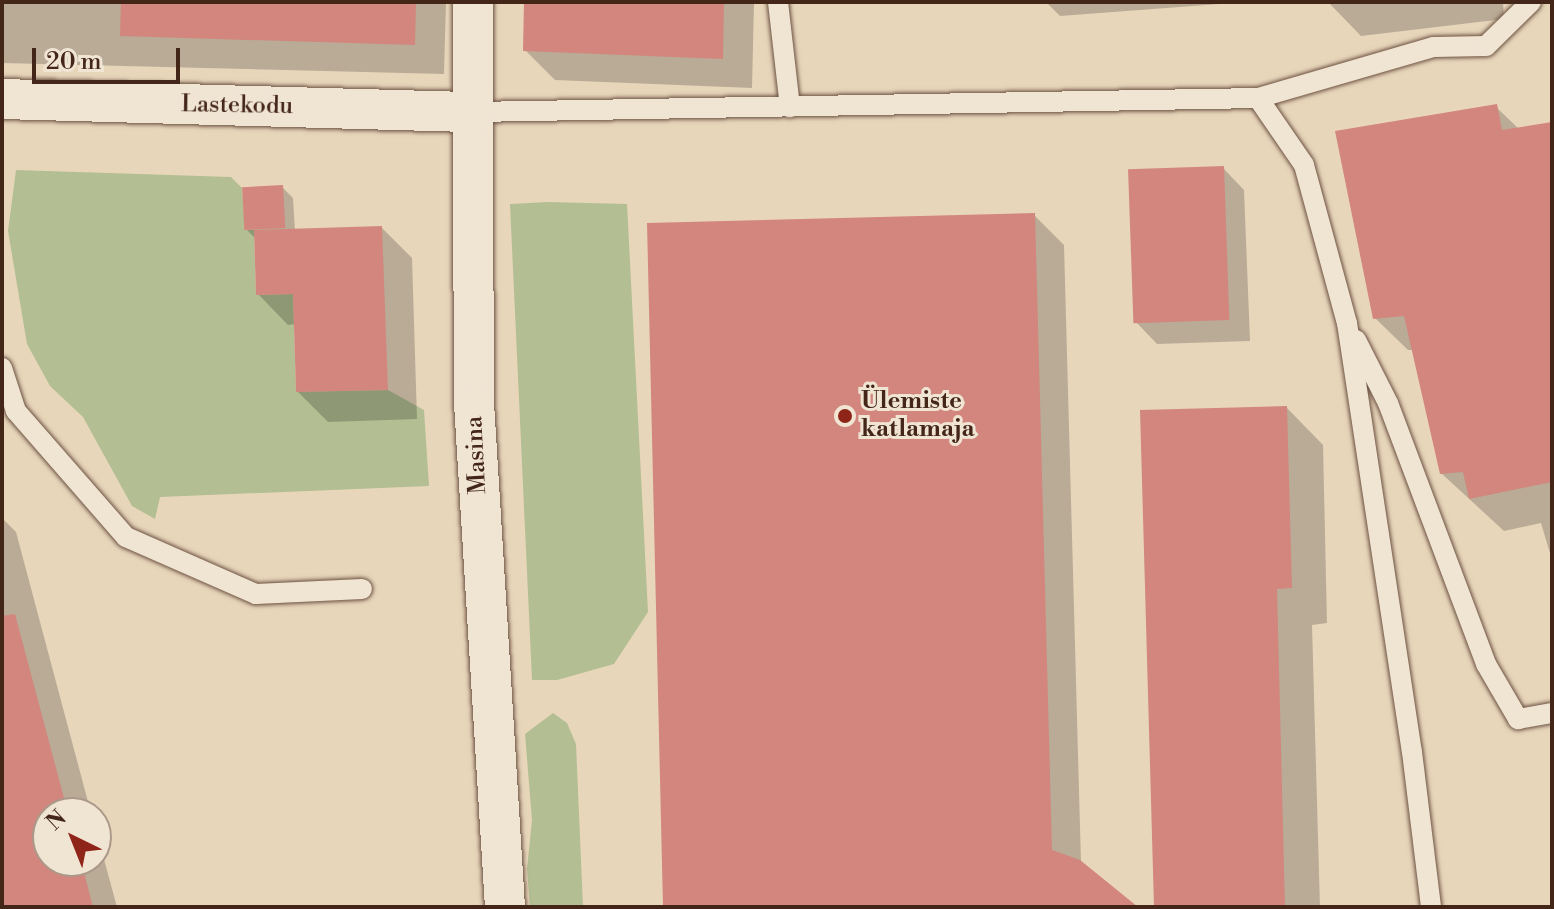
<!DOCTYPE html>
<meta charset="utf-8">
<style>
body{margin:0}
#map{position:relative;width:1554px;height:909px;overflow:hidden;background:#e8d6bb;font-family:"Libre Bodoni",serif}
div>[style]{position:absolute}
.green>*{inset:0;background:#b3be92}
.shadow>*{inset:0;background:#0003}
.building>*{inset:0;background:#d2867e;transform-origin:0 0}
.roads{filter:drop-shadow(0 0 2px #6d5242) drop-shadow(0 0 2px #6d5242)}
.service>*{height:20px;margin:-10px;padding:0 10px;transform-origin:10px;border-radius:10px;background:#f0e4d3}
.minor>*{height:40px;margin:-20px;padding:0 20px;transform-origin:20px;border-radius:20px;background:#f0e4d3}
.dots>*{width:22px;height:22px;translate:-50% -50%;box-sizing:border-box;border:4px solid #f0e4d3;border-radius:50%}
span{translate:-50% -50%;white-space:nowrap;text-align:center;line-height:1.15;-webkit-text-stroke:6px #f0e4d3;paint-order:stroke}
.street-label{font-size:24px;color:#442619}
.poi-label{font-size:24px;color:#442619;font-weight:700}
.left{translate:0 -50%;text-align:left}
.frame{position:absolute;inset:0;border:4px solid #442619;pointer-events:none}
.north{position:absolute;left:32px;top:797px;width:80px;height:80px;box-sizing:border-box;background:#f0e4d3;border:2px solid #ab9889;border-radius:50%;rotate:317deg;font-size:22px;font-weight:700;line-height:32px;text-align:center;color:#442619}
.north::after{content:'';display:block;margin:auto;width:28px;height:36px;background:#8f2418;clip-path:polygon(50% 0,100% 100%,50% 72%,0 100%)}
.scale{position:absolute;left:32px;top:48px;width:148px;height:36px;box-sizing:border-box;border:4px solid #442619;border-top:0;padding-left:10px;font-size:24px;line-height:28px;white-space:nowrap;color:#442619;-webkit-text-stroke:6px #f0e4d3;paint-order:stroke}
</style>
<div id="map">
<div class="green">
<div style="clip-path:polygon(16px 170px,231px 177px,242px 188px,245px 230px,254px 230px,256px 295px,293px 294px,296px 392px,388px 390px,424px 410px,429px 486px,160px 497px,155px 519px,132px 506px,83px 417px,50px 386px,27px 344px,8px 231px)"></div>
<div style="clip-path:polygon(548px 202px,627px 204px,648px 612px,614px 664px,557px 680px,532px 680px,510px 204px)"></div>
<div style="clip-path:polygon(553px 713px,567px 723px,576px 744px,583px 907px,530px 907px,527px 869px,532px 820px,525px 734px)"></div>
</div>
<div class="shadow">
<div style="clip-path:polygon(2px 2px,446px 2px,444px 74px,2px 63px)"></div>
<div style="clip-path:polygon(526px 2px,754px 2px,752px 88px,555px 80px,525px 50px)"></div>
<div style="clip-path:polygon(1046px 2px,1246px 2px,1060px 16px)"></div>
<div style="clip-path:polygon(1328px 2px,1503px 2px,1504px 19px,1361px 36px)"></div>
<div style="clip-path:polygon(1496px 107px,1519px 129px,1552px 124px,1552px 560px,1541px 523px,1504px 531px,1441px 473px,1414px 350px,1408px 350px,1375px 318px)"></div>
<div style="clip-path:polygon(1223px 168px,1244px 190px,1250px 341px,1157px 344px,1136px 322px)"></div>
<div style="clip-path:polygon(282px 187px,293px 198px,295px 231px,382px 228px,412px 258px,417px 419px,328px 422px,298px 392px,296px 324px,288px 325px,258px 294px,256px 239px,247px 230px)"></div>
<div style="clip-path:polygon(1034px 215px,1064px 245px,1081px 863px,1133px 907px,665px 907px)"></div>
<div style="clip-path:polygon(1287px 408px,1323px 445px,1327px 623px,1312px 625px,1320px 907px,1156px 907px)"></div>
<div style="clip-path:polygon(2px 518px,16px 532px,91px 813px,48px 813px,48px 861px,96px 861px,96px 830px,117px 907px,2px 907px)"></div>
</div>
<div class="building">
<div style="clip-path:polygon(121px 2px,416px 2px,415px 45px,120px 36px)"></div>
<div style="clip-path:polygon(524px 2px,724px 2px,723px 59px,523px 51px)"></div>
<div style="clip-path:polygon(1497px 104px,1502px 130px,1552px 122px,1552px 482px,1469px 499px,1463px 472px,1440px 474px,1404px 316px,1373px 319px,1335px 131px)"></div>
<div style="left:1224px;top:166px;width:154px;height:96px;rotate:88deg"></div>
<div style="left:283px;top:185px;width:43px;height:41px;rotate:87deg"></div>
<div style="clip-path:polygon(1035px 213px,1052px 850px,1080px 860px,1138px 907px,663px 907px,647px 223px)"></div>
<div style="clip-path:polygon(382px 226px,388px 390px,296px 392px,293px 294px,256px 295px,254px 230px)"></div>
<div style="clip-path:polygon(1287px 406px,1292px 588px,1277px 589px,1285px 907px,1154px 907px,1140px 410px)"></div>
<div style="clip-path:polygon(15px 614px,68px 813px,48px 813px,48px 861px,81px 861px,93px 907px,2px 907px,2px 616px)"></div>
</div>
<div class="roads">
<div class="service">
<div style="left:778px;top:2px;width:106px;rotate:83.5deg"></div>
<div style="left:1258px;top:98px;width:81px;rotate:55.5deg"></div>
<div style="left:1304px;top:165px;width:164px;rotate:74.8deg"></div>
<div style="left:1347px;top:323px;width:434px;rotate:81.4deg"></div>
<div style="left:1412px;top:752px;width:156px;rotate:83deg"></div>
<div style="left:473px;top:112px;width:785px;rotate:-1.02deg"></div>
<div style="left:1258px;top:98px;width:183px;rotate:-16.2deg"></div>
<div style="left:1434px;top:47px;width:52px;rotate:-1.1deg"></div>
<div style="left:1486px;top:46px;width:63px;rotate:-44.4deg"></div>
<div style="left:1356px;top:340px;width:71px;rotate:63.1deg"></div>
<div style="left:1388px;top:403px;width:279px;rotate:69.4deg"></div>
<div style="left:1486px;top:664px;width:64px;rotate:59.8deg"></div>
<div style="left:1518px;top:719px;width:35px;rotate:-10deg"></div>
<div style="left:2px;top:368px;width:45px;rotate:72deg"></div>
<div style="left:16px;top:411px;width:167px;rotate:48.9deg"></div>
<div style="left:126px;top:537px;width:142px;rotate:23.7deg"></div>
<div style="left:256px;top:594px;width:106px;rotate:-2.7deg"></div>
</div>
<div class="minor">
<div style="left:473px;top:2px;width:401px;rotate:89.9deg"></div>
<div style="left:474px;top:403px;width:505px;rotate:86.48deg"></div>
<div style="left:2px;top:99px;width:471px;rotate:1.6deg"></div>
</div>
</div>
<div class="dots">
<div style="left:845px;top:416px;background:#8f2418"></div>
</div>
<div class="street-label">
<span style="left:237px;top:106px;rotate:1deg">Lastekodu</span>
<span style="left:477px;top:455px;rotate:-93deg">Masina</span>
</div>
<div class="poi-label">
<span class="left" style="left:861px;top:416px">Ülemiste<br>katlamaja</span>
</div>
<div class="frame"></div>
<div class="north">N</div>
<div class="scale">20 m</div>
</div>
